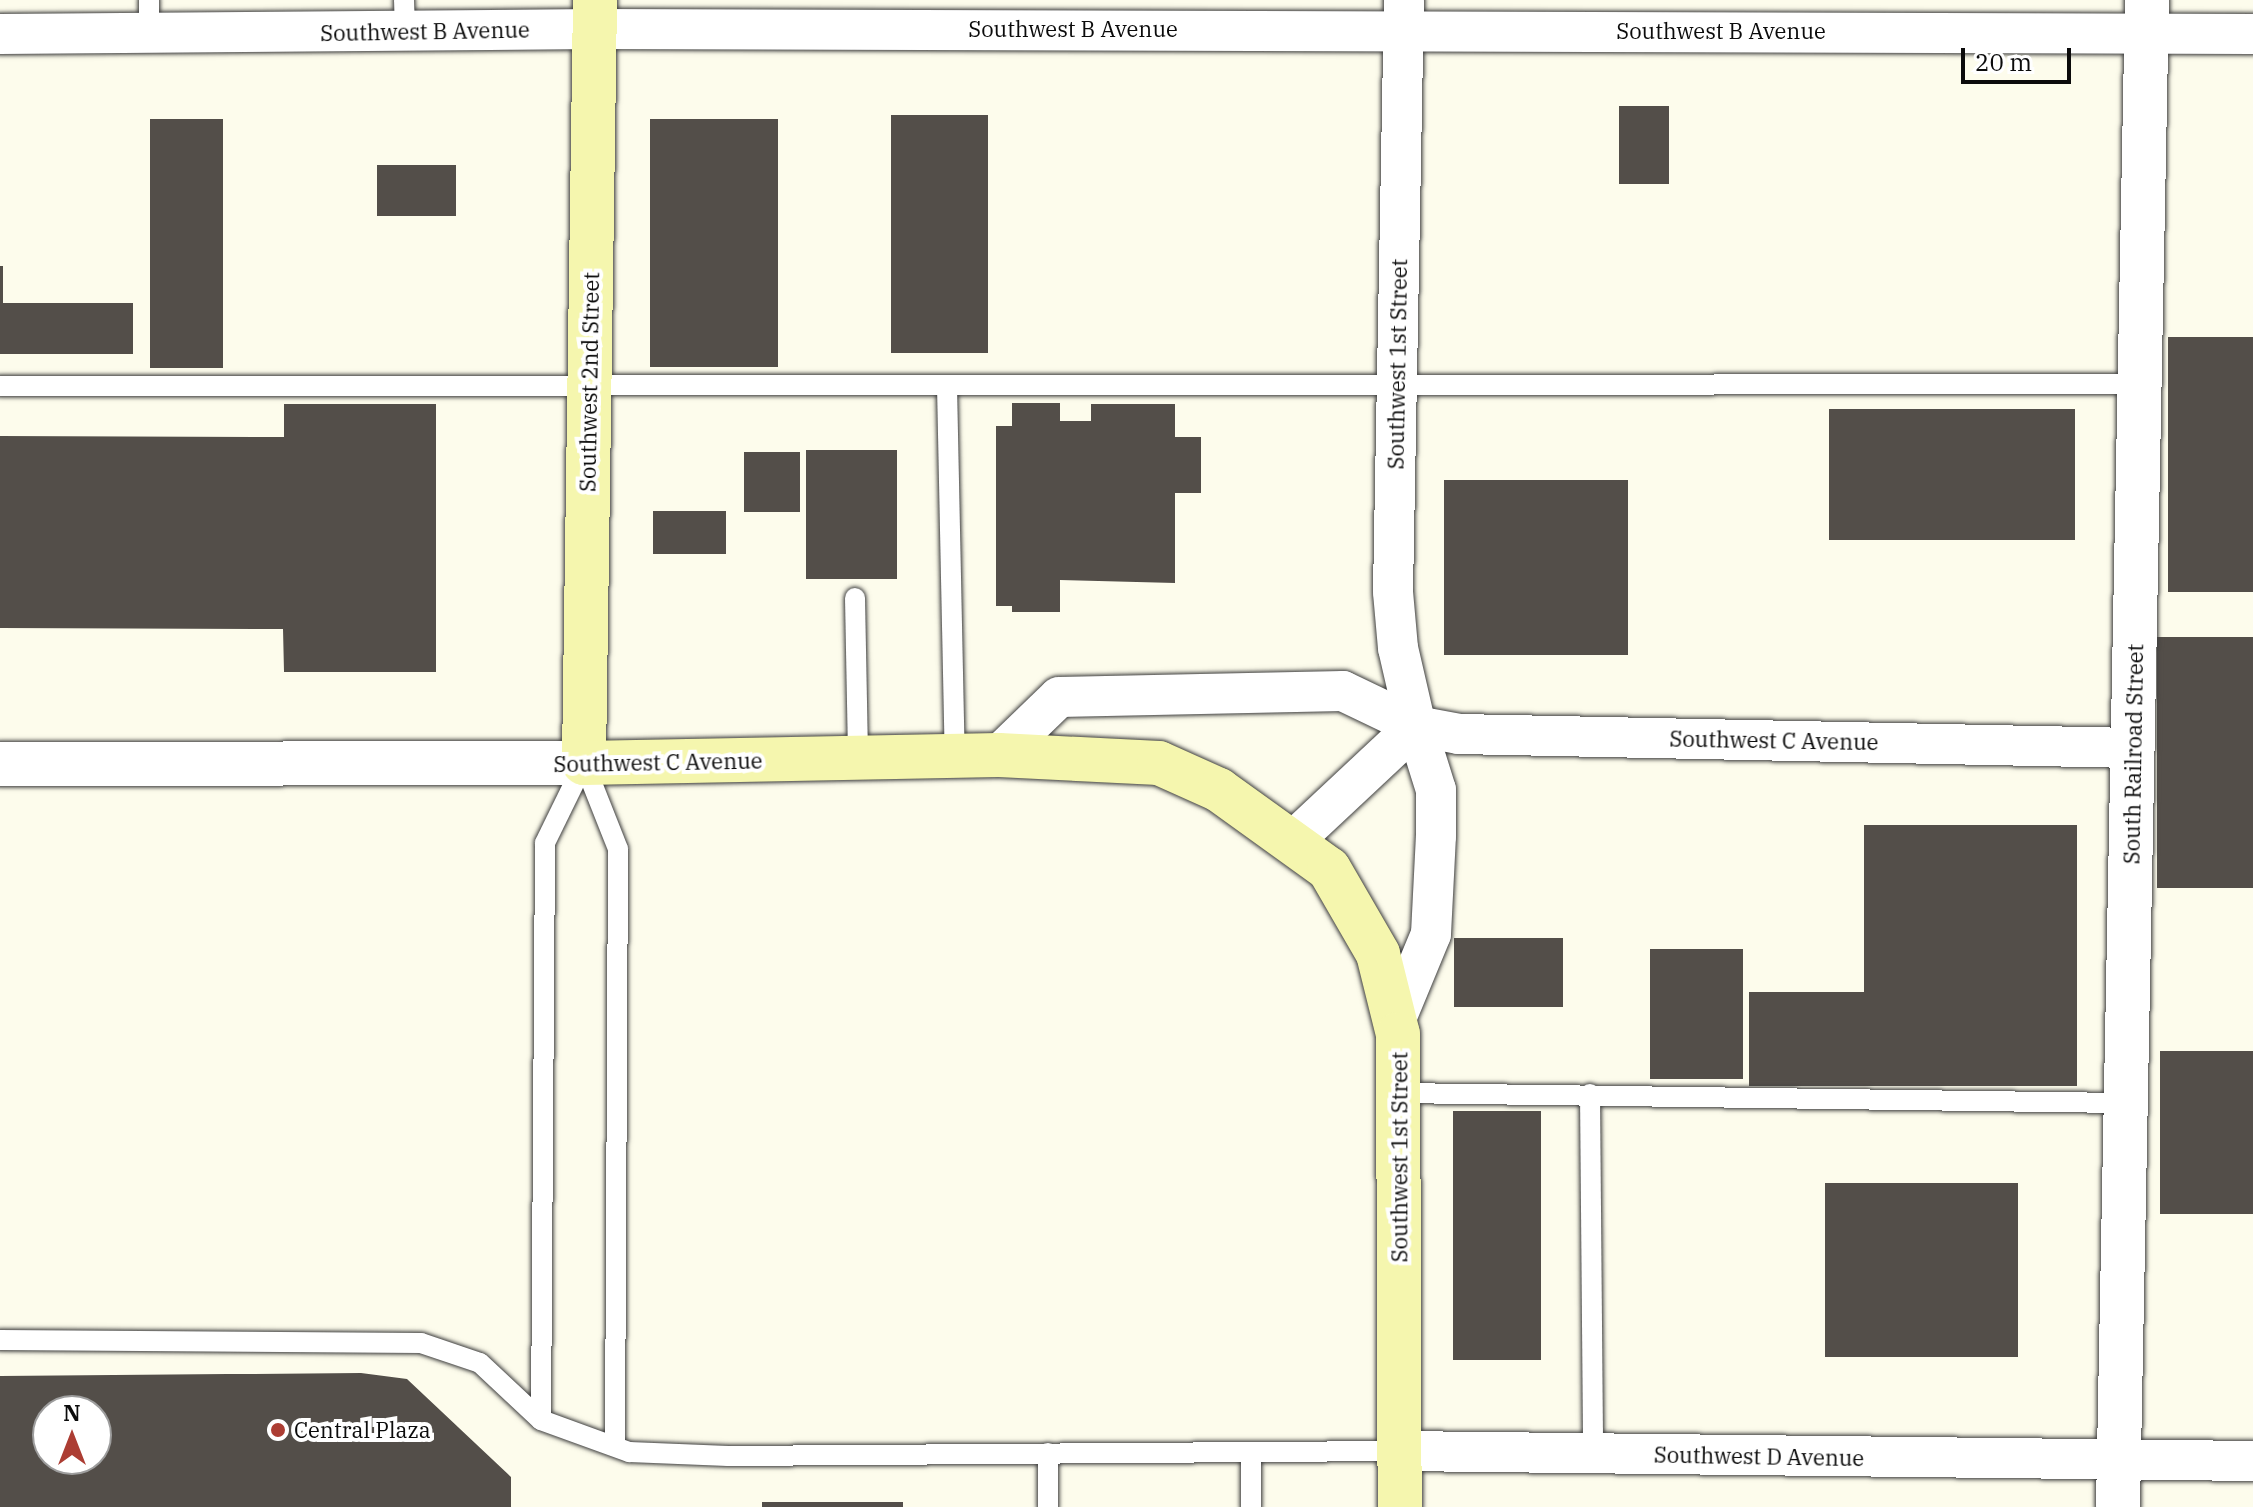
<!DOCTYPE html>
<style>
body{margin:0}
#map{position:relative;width:2253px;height:1507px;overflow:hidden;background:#fdfcec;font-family:"IBM Plex Serif",serif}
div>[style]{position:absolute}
.building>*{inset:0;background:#534e49;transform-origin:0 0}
.roads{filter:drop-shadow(0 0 2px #3e3e3e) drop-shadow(0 0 2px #3e3e3e)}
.service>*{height:20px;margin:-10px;padding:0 10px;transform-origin:10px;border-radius:10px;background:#fff}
.minor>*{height:40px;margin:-20px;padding:0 20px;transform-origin:20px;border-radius:20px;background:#fff}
.tertiary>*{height:44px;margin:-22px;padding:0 22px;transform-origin:22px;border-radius:22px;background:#fff}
.secondary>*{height:44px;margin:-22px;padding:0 22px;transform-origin:22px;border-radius:22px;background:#f5f6ae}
.dots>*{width:22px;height:22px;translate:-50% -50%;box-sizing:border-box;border:4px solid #fff;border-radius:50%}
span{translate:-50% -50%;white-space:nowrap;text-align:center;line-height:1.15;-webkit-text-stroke:8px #fff;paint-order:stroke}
.street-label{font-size:22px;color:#0b0b0b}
.poi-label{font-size:22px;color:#0b0b0b}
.left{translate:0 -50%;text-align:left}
.north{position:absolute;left:32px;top:1395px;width:80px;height:80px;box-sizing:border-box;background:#fff;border:2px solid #9d9d9d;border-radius:50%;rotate:0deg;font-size:22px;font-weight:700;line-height:32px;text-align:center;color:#0b0b0b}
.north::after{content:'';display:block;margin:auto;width:28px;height:36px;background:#ac3d33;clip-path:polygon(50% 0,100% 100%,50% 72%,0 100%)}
.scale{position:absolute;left:1961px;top:48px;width:110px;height:36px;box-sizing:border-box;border:4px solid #0b0b0b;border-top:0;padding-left:10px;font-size:24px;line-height:28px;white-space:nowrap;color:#0b0b0b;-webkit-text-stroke:6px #fff;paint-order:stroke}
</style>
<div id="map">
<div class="building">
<div style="left:1619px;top:106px;width:50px;height:78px"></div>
<div style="left:891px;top:115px;width:97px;height:238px"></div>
<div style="left:150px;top:119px;width:73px;height:249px"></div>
<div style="left:650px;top:119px;width:128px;height:248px"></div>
<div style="left:377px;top:165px;width:79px;height:51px"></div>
<div style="clip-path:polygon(0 266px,3px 266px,3px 303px,133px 303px,133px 354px,0 354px)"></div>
<div style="left:2168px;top:337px;width:85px;height:255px"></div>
<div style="clip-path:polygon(1012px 403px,1060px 403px,1060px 421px,1091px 421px,1091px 404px,1175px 404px,1175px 437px,1201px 437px,1201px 493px,1175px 493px,1175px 583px,1060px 580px,1060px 612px,1012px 612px,1012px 606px,996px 606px,996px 426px,1012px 426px)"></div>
<div style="clip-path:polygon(284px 404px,436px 404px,436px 672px,284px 672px,283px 629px,0 628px,0 436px,284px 437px)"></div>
<div style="left:1829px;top:409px;width:246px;height:131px"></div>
<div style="left:806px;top:450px;width:91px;height:129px"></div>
<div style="left:744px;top:452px;width:56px;height:60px"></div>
<div style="left:1444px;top:480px;width:184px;height:175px"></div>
<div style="left:653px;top:511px;width:73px;height:43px"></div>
<div style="left:2157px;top:637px;width:96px;height:251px"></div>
<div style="clip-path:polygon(1864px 825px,2077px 825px,2077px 1086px,1749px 1086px,1749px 992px,1864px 992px)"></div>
<div style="left:1454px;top:938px;width:109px;height:69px"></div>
<div style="left:1650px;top:949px;width:93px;height:130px"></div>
<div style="left:2160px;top:1051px;width:93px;height:163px"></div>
<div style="left:1453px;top:1111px;width:88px;height:249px"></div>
<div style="left:1825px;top:1183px;width:193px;height:174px"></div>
<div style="clip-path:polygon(evenodd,361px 1373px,407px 1379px,511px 1477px,511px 1507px,0 1507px,0 1376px,361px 1373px,48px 1411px,96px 1411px,96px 1459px,48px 1459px,48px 1411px)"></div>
<div style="left:762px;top:1502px;width:141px;height:5px"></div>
</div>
<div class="roads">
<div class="service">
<div style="left:149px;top:0;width:33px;rotate:90deg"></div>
<div style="left:404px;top:0;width:31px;rotate:88deg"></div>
<div style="left:0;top:386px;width:2140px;rotate:-0.05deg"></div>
<div style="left:947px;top:386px;width:370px;rotate:88.8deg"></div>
<div style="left:855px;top:598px;width:160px;rotate:88.9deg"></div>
<div style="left:584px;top:763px;width:92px;rotate:68.4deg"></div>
<div style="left:618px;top:849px;width:597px;rotate:90.29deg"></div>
<div style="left:1398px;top:1093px;width:728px;rotate:0.79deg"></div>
<div style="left:1590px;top:1094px;width:360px;rotate:89.5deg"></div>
<div style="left:0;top:1340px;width:421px;rotate:0.4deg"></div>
<div style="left:421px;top:1343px;width:62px;rotate:18.7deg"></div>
<div style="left:480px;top:1363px;width:83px;rotate:43.1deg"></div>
<div style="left:541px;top:1420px;width:94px;rotate:20deg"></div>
<div style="left:629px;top:1452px;width:99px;rotate:2.3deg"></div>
<div style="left:728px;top:1456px;width:672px;rotate:-0.43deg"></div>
<div style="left:541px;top:1420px;width:577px;rotate:-89.6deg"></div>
<div style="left:545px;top:843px;width:89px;rotate:-64deg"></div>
<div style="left:1251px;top:1452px;width:55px;rotate:90deg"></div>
<div style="left:1048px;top:1453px;width:54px;rotate:90deg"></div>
</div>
<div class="minor">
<div style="left:0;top:34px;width:595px;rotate:-0.48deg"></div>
<div style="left:595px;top:29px;width:1658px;rotate:0.17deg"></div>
<div style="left:999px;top:755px;width:83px;rotate:-44deg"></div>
<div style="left:1059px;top:697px;width:284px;rotate:-1.2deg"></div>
<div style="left:1343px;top:691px;width:81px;rotate:25.6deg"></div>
<div style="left:1416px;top:726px;width:44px;rotate:10.5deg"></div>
<div style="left:1459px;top:734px;width:674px;rotate:1.19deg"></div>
<div style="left:1292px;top:842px;width:170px;rotate:-43.1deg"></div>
<div style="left:1395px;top:1021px;width:94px;rotate:-67.5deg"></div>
<div style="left:1431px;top:934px;width:98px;rotate:-87.1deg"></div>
<div style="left:1436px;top:836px;width:46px;rotate:-90deg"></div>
<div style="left:1436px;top:790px;width:67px;rotate:-107.4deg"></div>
<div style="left:1416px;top:726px;width:80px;rotate:-103deg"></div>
<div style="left:1398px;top:648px;width:56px;rotate:-95.1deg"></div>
<div style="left:1393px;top:592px;width:592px;rotate:-88.94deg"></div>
<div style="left:1400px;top:1451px;width:853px;rotate:0.67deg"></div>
</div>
<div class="tertiary">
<div style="left:0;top:764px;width:584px;rotate:-0.1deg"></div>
<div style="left:2118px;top:1507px;width:1507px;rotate:-88.9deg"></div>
</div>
<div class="secondary">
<div style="left:595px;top:0;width:763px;rotate:90.83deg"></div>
<div style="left:584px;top:763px;width:415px;rotate:-1.1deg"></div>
<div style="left:999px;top:755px;width:160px;rotate:2.9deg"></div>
<div style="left:1159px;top:763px;width:66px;rotate:24.2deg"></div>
<div style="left:1219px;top:790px;width:135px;rotate:35.7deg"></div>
<div style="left:1329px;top:869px;width:98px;rotate:60deg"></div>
<div style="left:1378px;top:954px;width:82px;rotate:76deg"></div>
<div style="left:1398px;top:1034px;width:473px;rotate:89.8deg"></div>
</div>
</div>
<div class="dots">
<div style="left:278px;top:1430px;background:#ac3d33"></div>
</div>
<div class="street-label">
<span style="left:1073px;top:29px">Southwest B Avenue</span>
<span style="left:425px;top:31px;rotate:-1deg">Southwest B Avenue</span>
<span style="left:1721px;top:31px">Southwest B Avenue</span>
<span style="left:1397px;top:364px;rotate:-89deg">Southwest 1st Street</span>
<span style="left:589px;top:382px;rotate:-89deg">Southwest 2nd Street</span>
<span style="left:1774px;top:740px;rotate:1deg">Southwest C Avenue</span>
<span style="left:2133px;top:754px;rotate:-89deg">South Railroad Street</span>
<span style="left:658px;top:762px;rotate:-1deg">Southwest C Avenue</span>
<span style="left:1399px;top:1157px;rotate:-90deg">Southwest 1st Street</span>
<span style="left:1759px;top:1456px;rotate:1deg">Southwest D Avenue</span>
</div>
<div class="poi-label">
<span class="left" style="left:294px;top:1430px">Central Plaza</span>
</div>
<div class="north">N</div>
<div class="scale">20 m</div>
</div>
